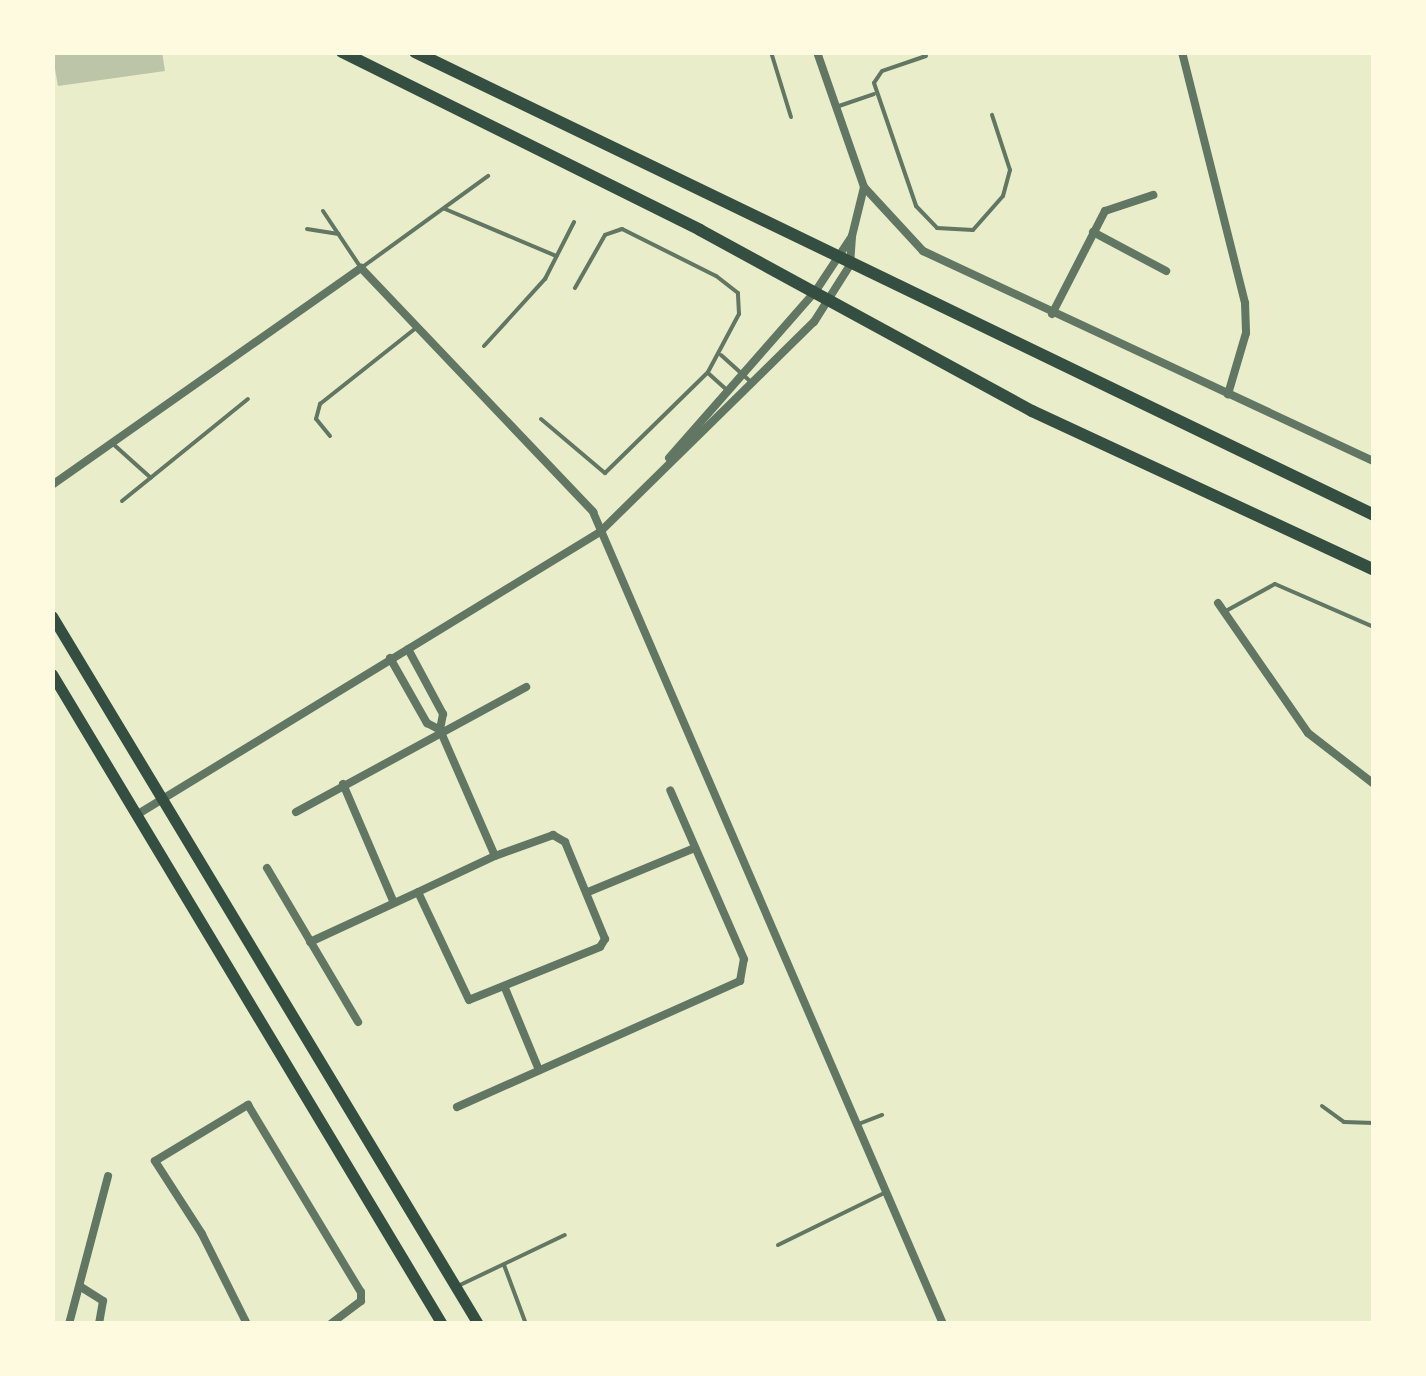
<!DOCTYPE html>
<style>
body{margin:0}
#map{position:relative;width:1426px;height:1376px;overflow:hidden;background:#e9edc9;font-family:"Fira Sans",sans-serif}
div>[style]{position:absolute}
.building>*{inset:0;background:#bcc5a7}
.service>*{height:4px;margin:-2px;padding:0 2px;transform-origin:2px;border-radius:2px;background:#617663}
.minor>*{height:8px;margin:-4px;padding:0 4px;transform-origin:4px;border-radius:4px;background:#617663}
.secondary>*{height:11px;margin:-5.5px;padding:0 5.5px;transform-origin:5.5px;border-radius:5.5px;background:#344e41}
.primary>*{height:12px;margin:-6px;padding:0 6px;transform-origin:6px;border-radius:6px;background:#344e41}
span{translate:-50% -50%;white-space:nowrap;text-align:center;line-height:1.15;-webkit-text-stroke:9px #fefae0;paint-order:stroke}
.frame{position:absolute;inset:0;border:55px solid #fefae0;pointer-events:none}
</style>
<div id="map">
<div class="building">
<div style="clip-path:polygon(52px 52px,162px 52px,165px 71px,58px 86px)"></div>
</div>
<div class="service">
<div style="left:771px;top:52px;width:68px;rotate:72.9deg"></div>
<div style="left:926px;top:56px;width:46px;rotate:161.2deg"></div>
<div style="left:882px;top:71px;width:14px;rotate:124deg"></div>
<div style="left:874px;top:83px;width:130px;rotate:71.1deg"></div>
<div style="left:916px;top:206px;width:30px;rotate:46deg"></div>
<div style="left:937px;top:228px;width:36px;rotate:3deg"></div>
<div style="left:973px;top:230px;width:45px;rotate:-48.6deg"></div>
<div style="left:1003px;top:196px;width:27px;rotate:-75deg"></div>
<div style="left:1010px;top:170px;width:58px;rotate:-108.1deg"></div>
<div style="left:836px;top:107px;width:40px;rotate:-18.9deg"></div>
<div style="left:445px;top:209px;width:121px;rotate:22.9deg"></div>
<div style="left:323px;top:211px;width:69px;rotate:56.3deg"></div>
<div style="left:361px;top:268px;width:157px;rotate:-35.9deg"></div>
<div style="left:307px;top:229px;width:32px;rotate:9deg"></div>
<div style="left:484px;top:346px;width:91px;rotate:-47.7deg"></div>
<div style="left:545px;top:279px;width:64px;rotate:-63deg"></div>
<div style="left:721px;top:355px;width:40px;rotate:42deg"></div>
<div style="left:708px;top:373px;width:25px;rotate:42deg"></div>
<div style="left:541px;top:419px;width:84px;rotate:40.2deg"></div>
<div style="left:605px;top:473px;width:144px;rotate:-44.4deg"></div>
<div style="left:708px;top:372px;width:66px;rotate:-61.9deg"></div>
<div style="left:739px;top:314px;width:21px;rotate:-93deg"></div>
<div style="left:738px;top:293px;width:28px;rotate:-142deg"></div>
<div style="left:716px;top:276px;width:105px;rotate:-153.4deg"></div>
<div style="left:622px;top:229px;width:18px;rotate:161deg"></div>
<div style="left:605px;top:235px;width:61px;rotate:119.5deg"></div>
<div style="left:330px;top:436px;width:22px;rotate:-129deg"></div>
<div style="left:316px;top:419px;width:16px;rotate:-75deg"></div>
<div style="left:320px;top:404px;width:122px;rotate:-38.4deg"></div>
<div style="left:112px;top:443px;width:52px;rotate:41.9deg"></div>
<div style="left:122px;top:501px;width:162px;rotate:-39deg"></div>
<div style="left:1224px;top:612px;width:58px;rotate:-28.8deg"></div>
<div style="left:1275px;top:584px;width:108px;rotate:23.5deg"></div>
<div style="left:1322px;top:1106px;width:27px;rotate:36deg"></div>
<div style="left:1344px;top:1122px;width:30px;rotate:2deg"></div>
<div style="left:856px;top:1125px;width:28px;rotate:-21deg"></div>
<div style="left:778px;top:1245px;width:120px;rotate:-26.1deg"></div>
<div style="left:504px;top:1265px;width:63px;rotate:69.6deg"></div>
<div style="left:460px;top:1285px;width:116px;rotate:-25.5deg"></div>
</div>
<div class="minor">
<div style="left:817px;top:52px;width:143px;rotate:70.8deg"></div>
<div style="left:864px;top:187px;width:87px;rotate:47.3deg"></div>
<div style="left:923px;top:251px;width:497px;rotate:25deg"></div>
<div style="left:1182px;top:52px;width:259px;rotate:75.9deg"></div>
<div style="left:1245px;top:303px;width:30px;rotate:88deg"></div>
<div style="left:1246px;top:333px;width:64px;rotate:106.4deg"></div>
<div style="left:1093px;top:232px;width:83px;rotate:28.1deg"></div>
<div style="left:1052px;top:314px;width:116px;rotate:-62.8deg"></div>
<div style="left:1105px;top:211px;width:51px;rotate:-18.4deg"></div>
<div style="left:669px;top:458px;width:221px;rotate:-48.7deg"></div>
<div style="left:815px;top:292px;width:67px;rotate:-56.5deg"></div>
<div style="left:852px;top:236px;width:50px;rotate:-76.2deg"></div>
<div style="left:52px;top:485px;width:378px;rotate:-35.1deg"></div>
<div style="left:361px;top:268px;width:337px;rotate:46.4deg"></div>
<div style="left:593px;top:512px;width:884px;rotate:66.68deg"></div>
<div style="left:1218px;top:603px;width:158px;rotate:55.3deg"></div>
<div style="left:1308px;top:733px;width:83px;rotate:37.7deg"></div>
<div style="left:408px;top:649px;width:74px;rotate:61.7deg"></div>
<div style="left:443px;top:714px;width:16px;rotate:101deg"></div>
<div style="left:440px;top:730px;width:137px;rotate:66.4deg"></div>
<div style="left:390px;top:658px;width:75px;rotate:60.4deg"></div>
<div style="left:427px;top:723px;width:15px;rotate:28deg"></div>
<div style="left:343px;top:784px;width:129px;rotate:66.8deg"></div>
<div style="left:296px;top:812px;width:262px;rotate:-28.5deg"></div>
<div style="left:138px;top:814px;width:541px;rotate:-31.4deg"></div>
<div style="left:600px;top:532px;width:300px;rotate:-44.5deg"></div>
<div style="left:814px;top:322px;width:67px;rotate:-57.7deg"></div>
<div style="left:850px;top:265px;width:29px;rotate:-86deg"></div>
<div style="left:267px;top:868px;width:179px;rotate:59.4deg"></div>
<div style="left:588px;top:892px;width:116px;rotate:-22.4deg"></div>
<div style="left:310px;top:942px;width:119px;rotate:-24.8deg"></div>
<div style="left:418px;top:892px;width:85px;rotate:-25.1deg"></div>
<div style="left:495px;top:856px;width:62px;rotate:-19.9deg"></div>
<div style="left:553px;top:835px;width:14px;rotate:30deg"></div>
<div style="left:565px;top:842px;width:105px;rotate:67.6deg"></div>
<div style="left:605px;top:939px;width:9px;rotate:122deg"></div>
<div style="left:600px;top:947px;width:141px;rotate:158deg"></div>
<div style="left:469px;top:1000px;width:119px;rotate:-115.3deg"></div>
<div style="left:505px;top:988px;width:89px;rotate:67.5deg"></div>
<div style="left:457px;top:1107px;width:310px;rotate:-24deg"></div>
<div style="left:740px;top:981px;width:22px;rotate:-80deg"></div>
<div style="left:744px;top:959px;width:184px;rotate:-113.6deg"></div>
<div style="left:81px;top:1287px;width:26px;rotate:32deg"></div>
<div style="left:103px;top:1301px;width:23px;rotate:100deg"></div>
<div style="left:69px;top:1324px;width:153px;rotate:-75.2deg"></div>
<div style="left:247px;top:1324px;width:101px;rotate:-116.6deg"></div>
<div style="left:202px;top:1234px;width:87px;rotate:-122.8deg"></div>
<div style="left:155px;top:1161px;width:109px;rotate:-31.1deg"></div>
<div style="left:248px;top:1105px;width:218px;rotate:58.9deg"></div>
<div style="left:361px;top:1292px;width:9px;rotate:90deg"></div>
<div style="left:361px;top:1301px;width:38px;rotate:143deg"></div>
</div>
<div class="secondary">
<div style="left:52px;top:616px;width:826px;rotate:58.96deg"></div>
<div style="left:52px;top:674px;width:758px;rotate:59.04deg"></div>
</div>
<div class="primary">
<div style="left:342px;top:52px;width:400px;rotate:26.4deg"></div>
<div style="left:700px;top:230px;width:378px;rotate:28.6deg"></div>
<div style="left:1032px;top:411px;width:377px;rotate:24.9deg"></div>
<div style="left:415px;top:52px;width:1065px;rotate:25.77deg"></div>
</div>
<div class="frame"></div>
</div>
